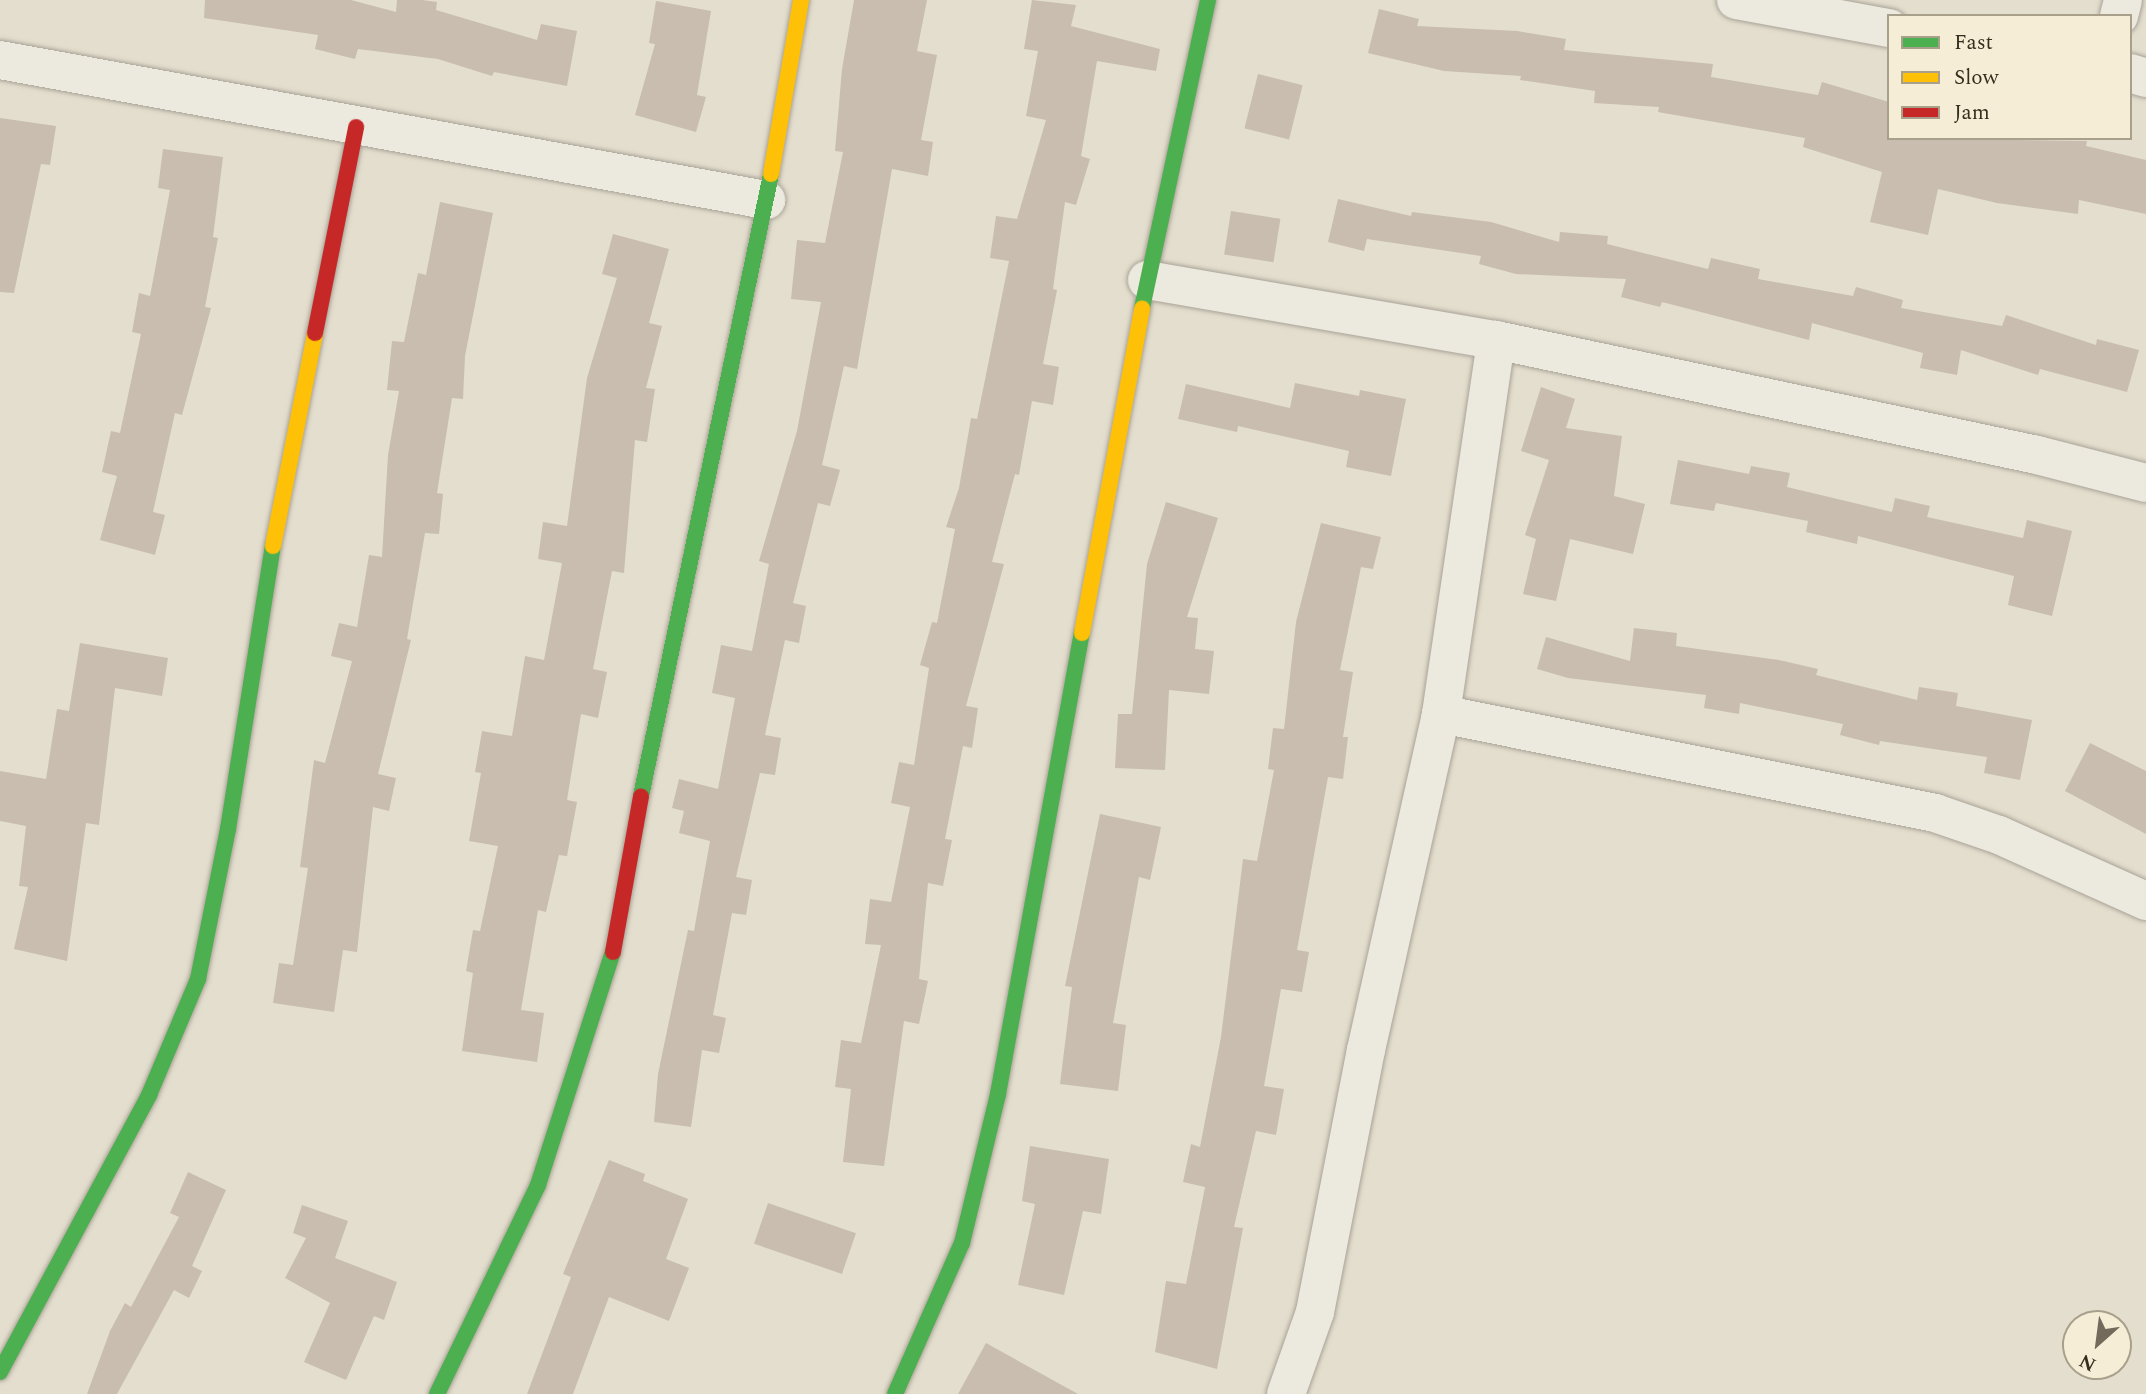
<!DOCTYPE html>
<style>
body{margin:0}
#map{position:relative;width:2146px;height:1394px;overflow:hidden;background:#e4dece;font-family:Spectral,serif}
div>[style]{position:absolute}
.building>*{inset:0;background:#c8bdaf;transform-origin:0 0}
.roads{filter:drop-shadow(0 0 2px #a9a397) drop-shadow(0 0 2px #a9a397)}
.street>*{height:38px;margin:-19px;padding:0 19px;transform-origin:19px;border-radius:19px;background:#ece9df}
.fast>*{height:16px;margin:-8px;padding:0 8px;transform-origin:8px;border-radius:8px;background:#4caf50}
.slow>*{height:16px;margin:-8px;padding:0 8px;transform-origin:8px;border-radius:8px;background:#ffc107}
.jam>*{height:16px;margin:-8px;padding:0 8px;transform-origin:8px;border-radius:8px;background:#c62828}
span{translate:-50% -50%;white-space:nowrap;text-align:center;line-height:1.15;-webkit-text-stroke:7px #f5edd5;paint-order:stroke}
.legend{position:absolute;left:1887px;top:14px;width:245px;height:126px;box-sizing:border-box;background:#f5edd5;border:2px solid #a9a08c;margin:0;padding:9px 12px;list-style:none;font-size:21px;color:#382c1f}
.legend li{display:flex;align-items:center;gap:14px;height:35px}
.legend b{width:35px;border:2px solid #a9a08c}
.north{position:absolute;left:2062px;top:1310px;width:70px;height:70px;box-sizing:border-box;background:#f5edd5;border:2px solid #a9a08c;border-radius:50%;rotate:208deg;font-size:19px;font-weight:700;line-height:28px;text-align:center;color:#382c1f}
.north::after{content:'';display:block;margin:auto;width:24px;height:32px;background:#746a5c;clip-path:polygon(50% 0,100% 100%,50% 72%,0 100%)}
</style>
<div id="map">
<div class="building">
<div style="clip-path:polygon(205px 0,351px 0,396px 12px,397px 0,422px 0,437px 2px,436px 10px,537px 40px,541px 24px,577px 31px,567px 86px,494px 72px,492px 76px,438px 59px,358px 49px,355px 59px,315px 49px,318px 35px,204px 18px)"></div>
<div style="clip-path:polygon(854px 0,927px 0,917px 51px,937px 55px,921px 140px,933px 142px,928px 176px,892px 169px,857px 369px,844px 366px,822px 465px,840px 470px,830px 506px,818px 503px,793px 603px,806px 606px,799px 643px,785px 640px,765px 735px,781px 738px,775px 775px,760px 773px,736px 877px,752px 880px,746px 915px,732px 913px,713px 1015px,726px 1018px,719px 1053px,702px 1050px,691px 1127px,654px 1122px,658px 1074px,688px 930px,694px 931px,710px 841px,679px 833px,684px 811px,672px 808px,679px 779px,718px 789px,735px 698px,712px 693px,721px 645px,752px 651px,769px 564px,759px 561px,797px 431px,821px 302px,791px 299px,797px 240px,825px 243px,843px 152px,835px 151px,842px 69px)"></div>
<div style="clip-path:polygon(1032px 0,1076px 5px,1071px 26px,1160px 49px,1156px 71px,1097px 61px,1081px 156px,1090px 159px,1076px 205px,1065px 202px,1053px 289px,1057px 290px,1043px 364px,1059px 367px,1053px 405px,1032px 401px,1019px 475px,1015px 474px,992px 562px,1004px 564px,966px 706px,978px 708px,972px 748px,963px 746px,945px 839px,952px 840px,943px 886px,928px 883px,919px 979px,928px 981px,919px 1024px,904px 1021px,884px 1166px,843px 1162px,851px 1089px,835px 1087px,841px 1040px,861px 1043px,881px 945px,865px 944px,870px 899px,891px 902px,910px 807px,891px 803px,899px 762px,914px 765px,929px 668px,920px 665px,932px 622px,937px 623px,955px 529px,946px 527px,959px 488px,971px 418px,977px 419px,1009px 261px,990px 258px,996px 216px,1017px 219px,1046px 120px,1026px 116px,1038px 51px,1024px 49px)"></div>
<div style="clip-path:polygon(656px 1px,711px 11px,697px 95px,706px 97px,696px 132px,635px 115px,655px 44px,649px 43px)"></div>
<div style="clip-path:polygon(1379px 9px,1419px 19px,1417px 26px,1517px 31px,1566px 39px,1564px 50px,1713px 64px,1711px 77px,1818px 95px,1822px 82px,1889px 102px,1889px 138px,2087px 141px,2086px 146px,2146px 160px,2146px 214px,2079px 200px,2078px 214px,1997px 203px,1938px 189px,1928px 235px,1870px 222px,1882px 172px,1803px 147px,1805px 138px,1658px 112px,1659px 107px,1594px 103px,1595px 91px,1520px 80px,1521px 76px,1444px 71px,1368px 53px)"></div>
<div style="left:1258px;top:74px;width:46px;height:56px;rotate:14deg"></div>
<div style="clip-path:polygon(0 118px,56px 126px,50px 165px,41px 164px,14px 293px,0 292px)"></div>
<div style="clip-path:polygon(163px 149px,223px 157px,213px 237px,218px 238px,205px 307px,211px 308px,182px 415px,175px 413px,153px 512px,165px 515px,155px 555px,100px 540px,117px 476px,102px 472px,111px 431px,120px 433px,141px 334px,132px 332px,139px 293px,150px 296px,170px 190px,158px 188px)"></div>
<div style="clip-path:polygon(1338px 199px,1411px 216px,1412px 212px,1491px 222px,1559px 242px,1560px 232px,1608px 236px,1607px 244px,1708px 269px,1711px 258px,1760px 269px,1758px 279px,1853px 296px,1856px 287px,1903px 300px,1901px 308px,2002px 326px,2006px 315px,2096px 345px,2097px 339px,2139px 350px,2127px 392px,2040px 369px,2038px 375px,1961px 350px,1957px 375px,1920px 368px,1923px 353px,1812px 323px,1809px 340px,1662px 302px,1660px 307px,1621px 297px,1626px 279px,1516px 274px,1479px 264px,1481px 256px,1367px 239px,1364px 251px,1328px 242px)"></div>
<div style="clip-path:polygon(440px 202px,493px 213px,465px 356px,463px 399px,452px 398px,437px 493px,443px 494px,439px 534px,425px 533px,407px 639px,411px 640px,378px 774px,396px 778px,389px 811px,373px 807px,357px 952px,343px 950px,334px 1012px,273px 1003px,279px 963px,293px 965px,308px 868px,300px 867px,314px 760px,325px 763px,352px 661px,331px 656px,339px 623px,357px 627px,369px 555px,382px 557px,388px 455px,399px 391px,387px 390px,392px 341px,404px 342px,418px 273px,426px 275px)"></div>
<div style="left:1231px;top:211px;width:50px;height:44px;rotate:9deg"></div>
<div style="clip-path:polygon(613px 234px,669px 249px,649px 323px,662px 326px,646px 388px,655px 389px,647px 442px,635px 440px,624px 573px,612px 571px,593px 669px,607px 672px,598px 718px,581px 714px,567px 800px,577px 802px,567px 856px,559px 855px,546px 912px,538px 910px,521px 1010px,544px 1013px,537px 1062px,462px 1051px,473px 973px,466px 971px,473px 930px,480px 931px,498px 846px,469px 841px,481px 773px,475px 772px,482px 731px,512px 736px,525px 656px,544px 660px,562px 563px,538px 559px,543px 522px,567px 526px,587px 378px,617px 278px,602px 274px)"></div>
<div style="clip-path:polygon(1295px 383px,1359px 396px,1360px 390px,1406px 399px,1391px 476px,1346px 467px,1349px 451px,1238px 426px,1237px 432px,1178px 419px,1186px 384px,1290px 408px)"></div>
<div style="clip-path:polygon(1541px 387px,1575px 399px,1566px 428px,1622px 436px,1614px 496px,1645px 504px,1633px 554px,1570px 539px,1556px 601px,1523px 594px,1536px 539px,1525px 535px,1549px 460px,1521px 451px)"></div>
<div style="clip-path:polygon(1678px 460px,1749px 474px,1751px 466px,1790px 473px,1787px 487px,1892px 512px,1895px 498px,1930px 506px,1927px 517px,2023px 538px,2027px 520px,2072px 531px,2052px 616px,2008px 605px,2014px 576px,1858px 536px,1857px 544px,1806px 532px,1808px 521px,1716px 503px,1714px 511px,1670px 504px)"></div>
<div style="clip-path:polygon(1166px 502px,1218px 518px,1187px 617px,1198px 618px,1195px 649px,1214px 651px,1209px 694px,1169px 690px,1165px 770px,1115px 768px,1118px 714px,1132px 714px,1147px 564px)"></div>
<div style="clip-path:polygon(1321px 523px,1381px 537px,1373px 569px,1361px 567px,1340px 670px,1353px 672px,1343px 737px,1348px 737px,1343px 779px,1328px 777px,1297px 950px,1309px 952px,1302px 992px,1281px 989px,1264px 1086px,1284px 1089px,1276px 1135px,1256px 1131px,1234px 1227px,1243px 1228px,1217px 1369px,1155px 1352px,1166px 1281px,1186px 1284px,1205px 1187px,1183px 1182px,1191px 1144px,1200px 1147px,1221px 1037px,1243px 859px,1257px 861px,1274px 770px,1268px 769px,1273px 728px,1284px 729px,1296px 622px)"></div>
<div style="clip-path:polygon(1634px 628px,1677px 633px,1676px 646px,1779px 660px,1818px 669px,1816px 675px,1917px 700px,1919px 687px,1958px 693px,1956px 706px,2032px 720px,2020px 780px,1984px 773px,1987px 757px,1880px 741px,1879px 745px,1840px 735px,1843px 724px,1740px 703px,1739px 714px,1704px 708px,1706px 695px,1568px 678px,1537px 669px,1546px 637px,1630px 661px)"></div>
<div style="clip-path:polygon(80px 643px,168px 658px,162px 696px,115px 688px,99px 825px,86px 823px,67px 961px,14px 949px,28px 887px,19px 886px,26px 826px,0 821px,0 771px,46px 779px,57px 709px,69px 711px)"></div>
<div style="clip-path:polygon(2090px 743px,2146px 771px,2146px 834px,2065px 791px)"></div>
<div style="clip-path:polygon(1100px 814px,1161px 827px,1150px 880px,1139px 877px,1113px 1023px,1126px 1025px,1118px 1091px,1060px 1084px,1072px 987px,1065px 986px)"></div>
<div style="clip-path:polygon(1030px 1146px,1109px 1159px,1101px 1214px,1083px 1211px,1064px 1295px,1018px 1285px,1035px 1204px,1022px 1201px)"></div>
<div style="clip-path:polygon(609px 1160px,645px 1174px,643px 1181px,688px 1199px,666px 1259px,689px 1268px,669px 1321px,609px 1297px,573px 1394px,527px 1394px,571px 1277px,563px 1274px)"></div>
<div style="clip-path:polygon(188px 1172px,226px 1190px,192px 1266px,202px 1271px,189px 1298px,174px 1290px,117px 1394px,87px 1394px,110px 1331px,125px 1303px,131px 1307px,179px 1217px,170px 1213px)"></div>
<div style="left:768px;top:1203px;width:93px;height:43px;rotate:19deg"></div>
<div style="clip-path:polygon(302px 1205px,348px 1221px,335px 1258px,397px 1282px,384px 1320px,374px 1316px,346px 1380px,304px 1362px,330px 1303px,285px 1278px,306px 1238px,293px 1233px)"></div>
<div style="clip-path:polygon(986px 1343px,1078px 1394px,958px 1394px)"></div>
</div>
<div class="roads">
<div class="street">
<div style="left:1736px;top:0;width:156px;rotate:10.4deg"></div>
<div style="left:2119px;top:16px;width:16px;rotate:-76deg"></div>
<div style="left:0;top:60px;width:779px;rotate:10.36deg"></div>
<div style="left:2130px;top:73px;width:17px;rotate:17deg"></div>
<div style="left:1147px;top:280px;width:354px;rotate:9.8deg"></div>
<div style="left:1496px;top:340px;width:553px;rotate:12deg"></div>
<div style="left:2037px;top:455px;width:113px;rotate:14.4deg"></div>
<div style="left:1441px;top:714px;width:504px;rotate:11.33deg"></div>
<div style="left:1935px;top:813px;width:68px;rotate:19deg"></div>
<div style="left:1999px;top:835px;width:161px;rotate:24.2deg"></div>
<div style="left:1286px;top:1394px;width:87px;rotate:-70.5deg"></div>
<div style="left:1315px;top:1312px;width:267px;rotate:-79deg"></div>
<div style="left:1366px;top:1050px;width:344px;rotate:-77.4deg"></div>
<div style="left:1441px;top:714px;width:378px;rotate:-81.6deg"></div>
</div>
<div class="fast">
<div style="left:1142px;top:308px;width:315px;rotate:-77.9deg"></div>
<div style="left:641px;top:796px;width:635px;rotate:-78.19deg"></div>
<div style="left:0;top:1372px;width:315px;rotate:-61.7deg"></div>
<div style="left:149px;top:1095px;width:126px;rotate:-67.1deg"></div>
<div style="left:198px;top:979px;width:153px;rotate:-78.7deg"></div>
<div style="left:228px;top:829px;width:287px;rotate:-81deg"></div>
<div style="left:437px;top:1394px;width:232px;rotate:-64.2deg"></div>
<div style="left:538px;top:1185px;width:245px;rotate:-72.2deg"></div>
<div style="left:895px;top:1394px;width:165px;rotate:-66.1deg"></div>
<div style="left:962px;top:1243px;width:153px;rotate:-76.4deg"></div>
<div style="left:998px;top:1094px;width:469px;rotate:-79.7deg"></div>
</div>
<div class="slow">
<div style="left:771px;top:174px;width:177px;rotate:-80.2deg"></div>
<div style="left:273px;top:546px;width:217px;rotate:-78.8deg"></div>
<div style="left:1082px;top:633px;width:330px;rotate:-79.5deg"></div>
</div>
<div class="jam">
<div style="left:315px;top:333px;width:210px;rotate:-78.7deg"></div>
<div style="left:613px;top:952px;width:158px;rotate:-79.8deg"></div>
</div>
</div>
<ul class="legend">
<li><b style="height:9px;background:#4caf50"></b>Fast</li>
<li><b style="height:9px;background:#ffc107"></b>Slow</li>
<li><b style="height:9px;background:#c62828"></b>Jam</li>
</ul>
<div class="north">N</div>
</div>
